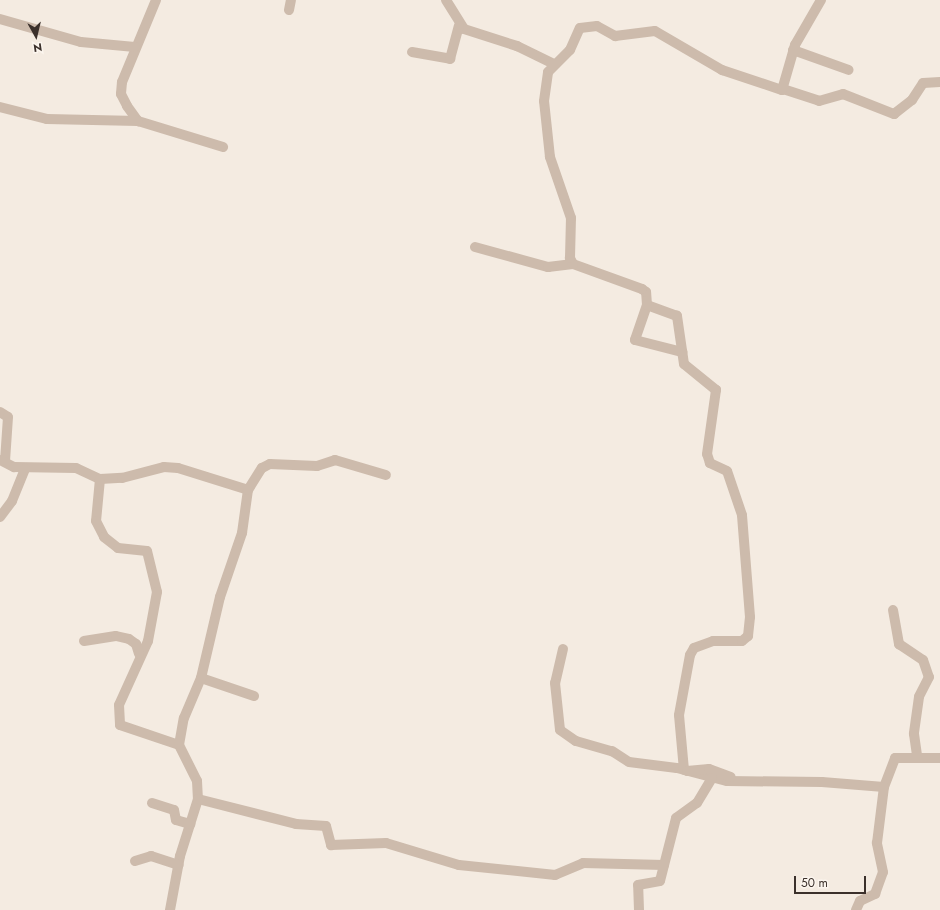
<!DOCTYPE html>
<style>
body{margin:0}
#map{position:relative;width:940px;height:910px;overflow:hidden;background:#f4ebe1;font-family:Jost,sans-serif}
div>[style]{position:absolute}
.minor>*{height:10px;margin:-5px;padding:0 5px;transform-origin:5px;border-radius:5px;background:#cdbbac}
span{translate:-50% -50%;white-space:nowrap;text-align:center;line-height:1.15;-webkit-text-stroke:4px #fbf5ee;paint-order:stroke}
.north{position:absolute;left:16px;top:16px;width:40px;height:40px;-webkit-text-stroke:3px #fbf5ee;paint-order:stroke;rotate:172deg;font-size:11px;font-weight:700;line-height:16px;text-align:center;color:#3b302b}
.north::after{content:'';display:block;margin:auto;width:14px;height:18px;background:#3b302b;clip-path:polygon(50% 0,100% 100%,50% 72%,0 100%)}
.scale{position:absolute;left:794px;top:876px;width:72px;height:18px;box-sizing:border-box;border:2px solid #3b302b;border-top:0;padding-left:5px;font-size:12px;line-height:14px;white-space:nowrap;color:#3b302b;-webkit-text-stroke:3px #fbf5ee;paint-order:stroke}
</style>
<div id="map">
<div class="minor">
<div style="left:156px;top:0;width:89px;rotate:112.5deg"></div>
<div style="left:122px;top:82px;width:12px;rotate:95deg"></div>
<div style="left:121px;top:94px;width:13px;rotate:63deg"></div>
<div style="left:127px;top:106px;width:19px;rotate:54deg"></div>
<div style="left:138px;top:121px;width:89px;rotate:17deg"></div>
<div style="left:446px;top:0;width:34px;rotate:58deg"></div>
<div style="left:464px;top:29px;width:56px;rotate:17.8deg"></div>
<div style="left:517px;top:46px;width:41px;rotate:25.9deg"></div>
<div style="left:289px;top:10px;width:10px;rotate:-79deg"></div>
<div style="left:0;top:19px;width:84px;rotate:15.9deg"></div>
<div style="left:81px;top:42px;width:54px;rotate:5.3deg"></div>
<div style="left:793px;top:50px;width:59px;rotate:19.7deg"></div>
<div style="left:412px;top:52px;width:39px;rotate:10deg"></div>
<div style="left:450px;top:59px;width:34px;rotate:-75deg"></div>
<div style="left:783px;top:89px;width:38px;rotate:18deg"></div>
<div style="left:819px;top:101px;width:25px;rotate:-16deg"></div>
<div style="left:843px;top:94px;width:55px;rotate:21.4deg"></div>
<div style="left:894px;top:114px;width:23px;rotate:-38deg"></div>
<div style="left:912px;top:100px;width:20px;rotate:-57deg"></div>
<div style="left:923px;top:83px;width:17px;rotate:-3deg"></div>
<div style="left:0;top:107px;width:49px;rotate:14.3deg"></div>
<div style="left:47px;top:119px;width:91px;rotate:1.3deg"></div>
<div style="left:475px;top:247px;width:76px;rotate:15.3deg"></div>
<div style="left:548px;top:267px;width:25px;rotate:-7deg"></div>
<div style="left:647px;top:305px;width:37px;rotate:109deg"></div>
<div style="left:635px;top:340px;width:49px;rotate:14.3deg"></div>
<div style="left:0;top:412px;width:9px;rotate:32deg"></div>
<div style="left:8px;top:417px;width:44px;rotate:93.9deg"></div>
<div style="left:0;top:460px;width:16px;rotate:27deg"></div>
<div style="left:14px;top:467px;width:62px;rotate:0.9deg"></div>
<div style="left:76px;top:468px;width:26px;rotate:25deg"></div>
<div style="left:100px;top:479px;width:22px;rotate:-3deg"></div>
<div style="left:122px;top:478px;width:43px;rotate:-14.7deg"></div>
<div style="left:164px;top:467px;width:14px;rotate:4deg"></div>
<div style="left:178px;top:468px;width:73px;rotate:17.4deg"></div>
<div style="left:100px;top:479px;width:42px;rotate:95.4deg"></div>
<div style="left:96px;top:521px;width:18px;rotate:63deg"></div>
<div style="left:104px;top:537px;width:18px;rotate:38deg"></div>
<div style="left:118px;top:548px;width:29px;rotate:6deg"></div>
<div style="left:147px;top:551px;width:42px;rotate:76.3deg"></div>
<div style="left:157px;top:592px;width:50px;rotate:100.4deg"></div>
<div style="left:148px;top:641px;width:70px;rotate:114.4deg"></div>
<div style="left:119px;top:705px;width:20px;rotate:87deg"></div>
<div style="left:120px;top:725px;width:62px;rotate:18.7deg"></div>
<div style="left:179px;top:745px;width:40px;rotate:63.4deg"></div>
<div style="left:197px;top:781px;width:18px;rotate:87deg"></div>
<div style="left:198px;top:799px;width:60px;rotate:107.5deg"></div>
<div style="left:180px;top:856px;width:55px;rotate:100.5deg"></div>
<div style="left:0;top:517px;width:20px;rotate:-53deg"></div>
<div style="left:12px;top:501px;width:35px;rotate:-68deg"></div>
<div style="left:893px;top:610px;width:35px;rotate:80deg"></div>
<div style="left:899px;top:644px;width:29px;rotate:34deg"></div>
<div style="left:923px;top:660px;width:18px;rotate:71deg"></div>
<div style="left:929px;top:677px;width:22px;rotate:117deg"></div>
<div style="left:919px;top:697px;width:37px;rotate:98deg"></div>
<div style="left:914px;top:734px;width:21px;rotate:82deg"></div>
<div style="left:84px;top:641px;width:32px;rotate:-9deg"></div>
<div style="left:116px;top:636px;width:13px;rotate:13deg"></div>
<div style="left:129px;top:639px;width:9px;rotate:36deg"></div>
<div style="left:136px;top:644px;width:10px;rotate:73deg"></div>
<div style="left:563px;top:649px;width:35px;rotate:103deg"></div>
<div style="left:555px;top:683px;width:47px;rotate:83.9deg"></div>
<div style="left:560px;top:730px;width:19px;rotate:35deg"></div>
<div style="left:576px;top:741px;width:37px;rotate:16deg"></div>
<div style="left:612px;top:751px;width:20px;rotate:33deg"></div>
<div style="left:629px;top:762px;width:48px;rotate:7.1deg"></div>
<div style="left:677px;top:768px;width:52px;rotate:14.6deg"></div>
<div style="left:727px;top:781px;width:95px;rotate:0.6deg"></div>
<div style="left:822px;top:782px;width:62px;rotate:4.6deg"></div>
<div style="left:884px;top:787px;width:31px;rotate:-69deg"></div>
<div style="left:895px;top:758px;width:45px"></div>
<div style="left:201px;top:678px;width:56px;rotate:18.8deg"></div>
<div style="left:179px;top:745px;width:27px;rotate:-80deg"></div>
<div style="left:184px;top:718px;width:43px;rotate:-67deg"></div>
<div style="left:201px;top:678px;width:83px;rotate:-76.8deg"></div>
<div style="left:220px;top:597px;width:68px;rotate:-71deg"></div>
<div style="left:242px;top:533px;width:43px;rotate:-82.1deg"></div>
<div style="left:248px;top:490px;width:26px;rotate:-58deg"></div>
<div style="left:262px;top:468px;width:9px;rotate:-27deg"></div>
<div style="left:270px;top:464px;width:47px;rotate:2.4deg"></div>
<div style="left:317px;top:466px;width:19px;rotate:-18deg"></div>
<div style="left:335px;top:460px;width:53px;rotate:16.4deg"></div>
<div style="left:684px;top:770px;width:55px;rotate:-95.2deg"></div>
<div style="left:679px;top:715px;width:61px;rotate:-79.6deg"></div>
<div style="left:690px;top:655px;width:8px;rotate:-60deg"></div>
<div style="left:694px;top:648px;width:20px;rotate:-20deg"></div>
<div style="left:713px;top:641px;width:29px"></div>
<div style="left:742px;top:641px;width:8px;rotate:-40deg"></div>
<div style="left:748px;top:636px;width:19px;rotate:-84deg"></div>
<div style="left:750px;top:617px;width:102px;rotate:-94.5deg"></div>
<div style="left:742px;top:515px;width:46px;rotate:-108.8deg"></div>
<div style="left:727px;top:471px;width:19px;rotate:-155deg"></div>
<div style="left:710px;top:463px;width:9px;rotate:-108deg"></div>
<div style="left:707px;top:454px;width:65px;rotate:-82deg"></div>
<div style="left:716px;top:390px;width:41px;rotate:-140.9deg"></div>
<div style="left:684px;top:364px;width:49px;rotate:-98.3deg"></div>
<div style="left:677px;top:316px;width:32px;rotate:-160deg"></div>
<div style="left:647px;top:305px;width:13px;rotate:-94deg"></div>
<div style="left:646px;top:292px;width:5px;rotate:-143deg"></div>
<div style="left:642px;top:289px;width:73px;rotate:-160.1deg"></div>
<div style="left:573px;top:264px;width:7px;rotate:-117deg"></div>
<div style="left:570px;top:258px;width:40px;rotate:-88.6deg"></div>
<div style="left:571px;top:218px;width:65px;rotate:-109deg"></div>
<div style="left:550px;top:157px;width:56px;rotate:-96.1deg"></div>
<div style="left:544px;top:101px;width:29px;rotate:-82deg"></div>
<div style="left:548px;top:72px;width:31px;rotate:-45deg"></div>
<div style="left:570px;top:50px;width:24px;rotate:-66deg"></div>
<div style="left:580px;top:28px;width:17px;rotate:-7deg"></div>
<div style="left:597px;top:26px;width:21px;rotate:29deg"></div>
<div style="left:615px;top:36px;width:40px;rotate:-7.1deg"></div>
<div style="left:655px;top:31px;width:78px;rotate:30.2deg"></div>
<div style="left:722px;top:70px;width:63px;rotate:18.4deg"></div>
<div style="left:782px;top:90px;width:47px;rotate:-73.9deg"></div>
<div style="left:795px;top:45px;width:52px;rotate:-60deg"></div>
<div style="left:687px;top:771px;width:22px;rotate:-5deg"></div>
<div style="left:709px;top:769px;width:23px;rotate:20deg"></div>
<div style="left:198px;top:799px;width:101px;rotate:14.3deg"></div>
<div style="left:296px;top:824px;width:30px;rotate:4deg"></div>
<div style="left:326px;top:826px;width:20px;rotate:75deg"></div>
<div style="left:331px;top:845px;width:55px;rotate:-2.1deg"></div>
<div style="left:386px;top:843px;width:76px;rotate:16.8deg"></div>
<div style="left:459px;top:865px;width:97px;rotate:5.9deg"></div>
<div style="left:555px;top:875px;width:30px;rotate:-23deg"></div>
<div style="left:583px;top:863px;width:81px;rotate:1.4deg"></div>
<div style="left:152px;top:803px;width:23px;rotate:18deg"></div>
<div style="left:174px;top:810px;width:10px;rotate:79deg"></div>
<div style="left:176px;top:820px;width:15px;rotate:16deg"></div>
<div style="left:135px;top:861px;width:17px;rotate:-17deg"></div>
<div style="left:151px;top:856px;width:29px;rotate:18deg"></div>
<div style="left:639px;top:910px;width:25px;rotate:-92deg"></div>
<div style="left:638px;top:885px;width:22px;rotate:-10deg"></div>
<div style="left:660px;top:881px;width:65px;rotate:-75.7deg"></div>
<div style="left:676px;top:818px;width:26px;rotate:-36deg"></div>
<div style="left:697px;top:803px;width:29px;rotate:-59deg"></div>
<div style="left:856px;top:910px;width:10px;rotate:-66deg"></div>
<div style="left:860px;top:901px;width:17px;rotate:-25deg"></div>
<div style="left:875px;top:894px;width:23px;rotate:-70deg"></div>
<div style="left:883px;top:872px;width:30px;rotate:-102deg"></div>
<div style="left:877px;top:843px;width:56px;rotate:-82.9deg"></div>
</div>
<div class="north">N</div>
<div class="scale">50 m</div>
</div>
